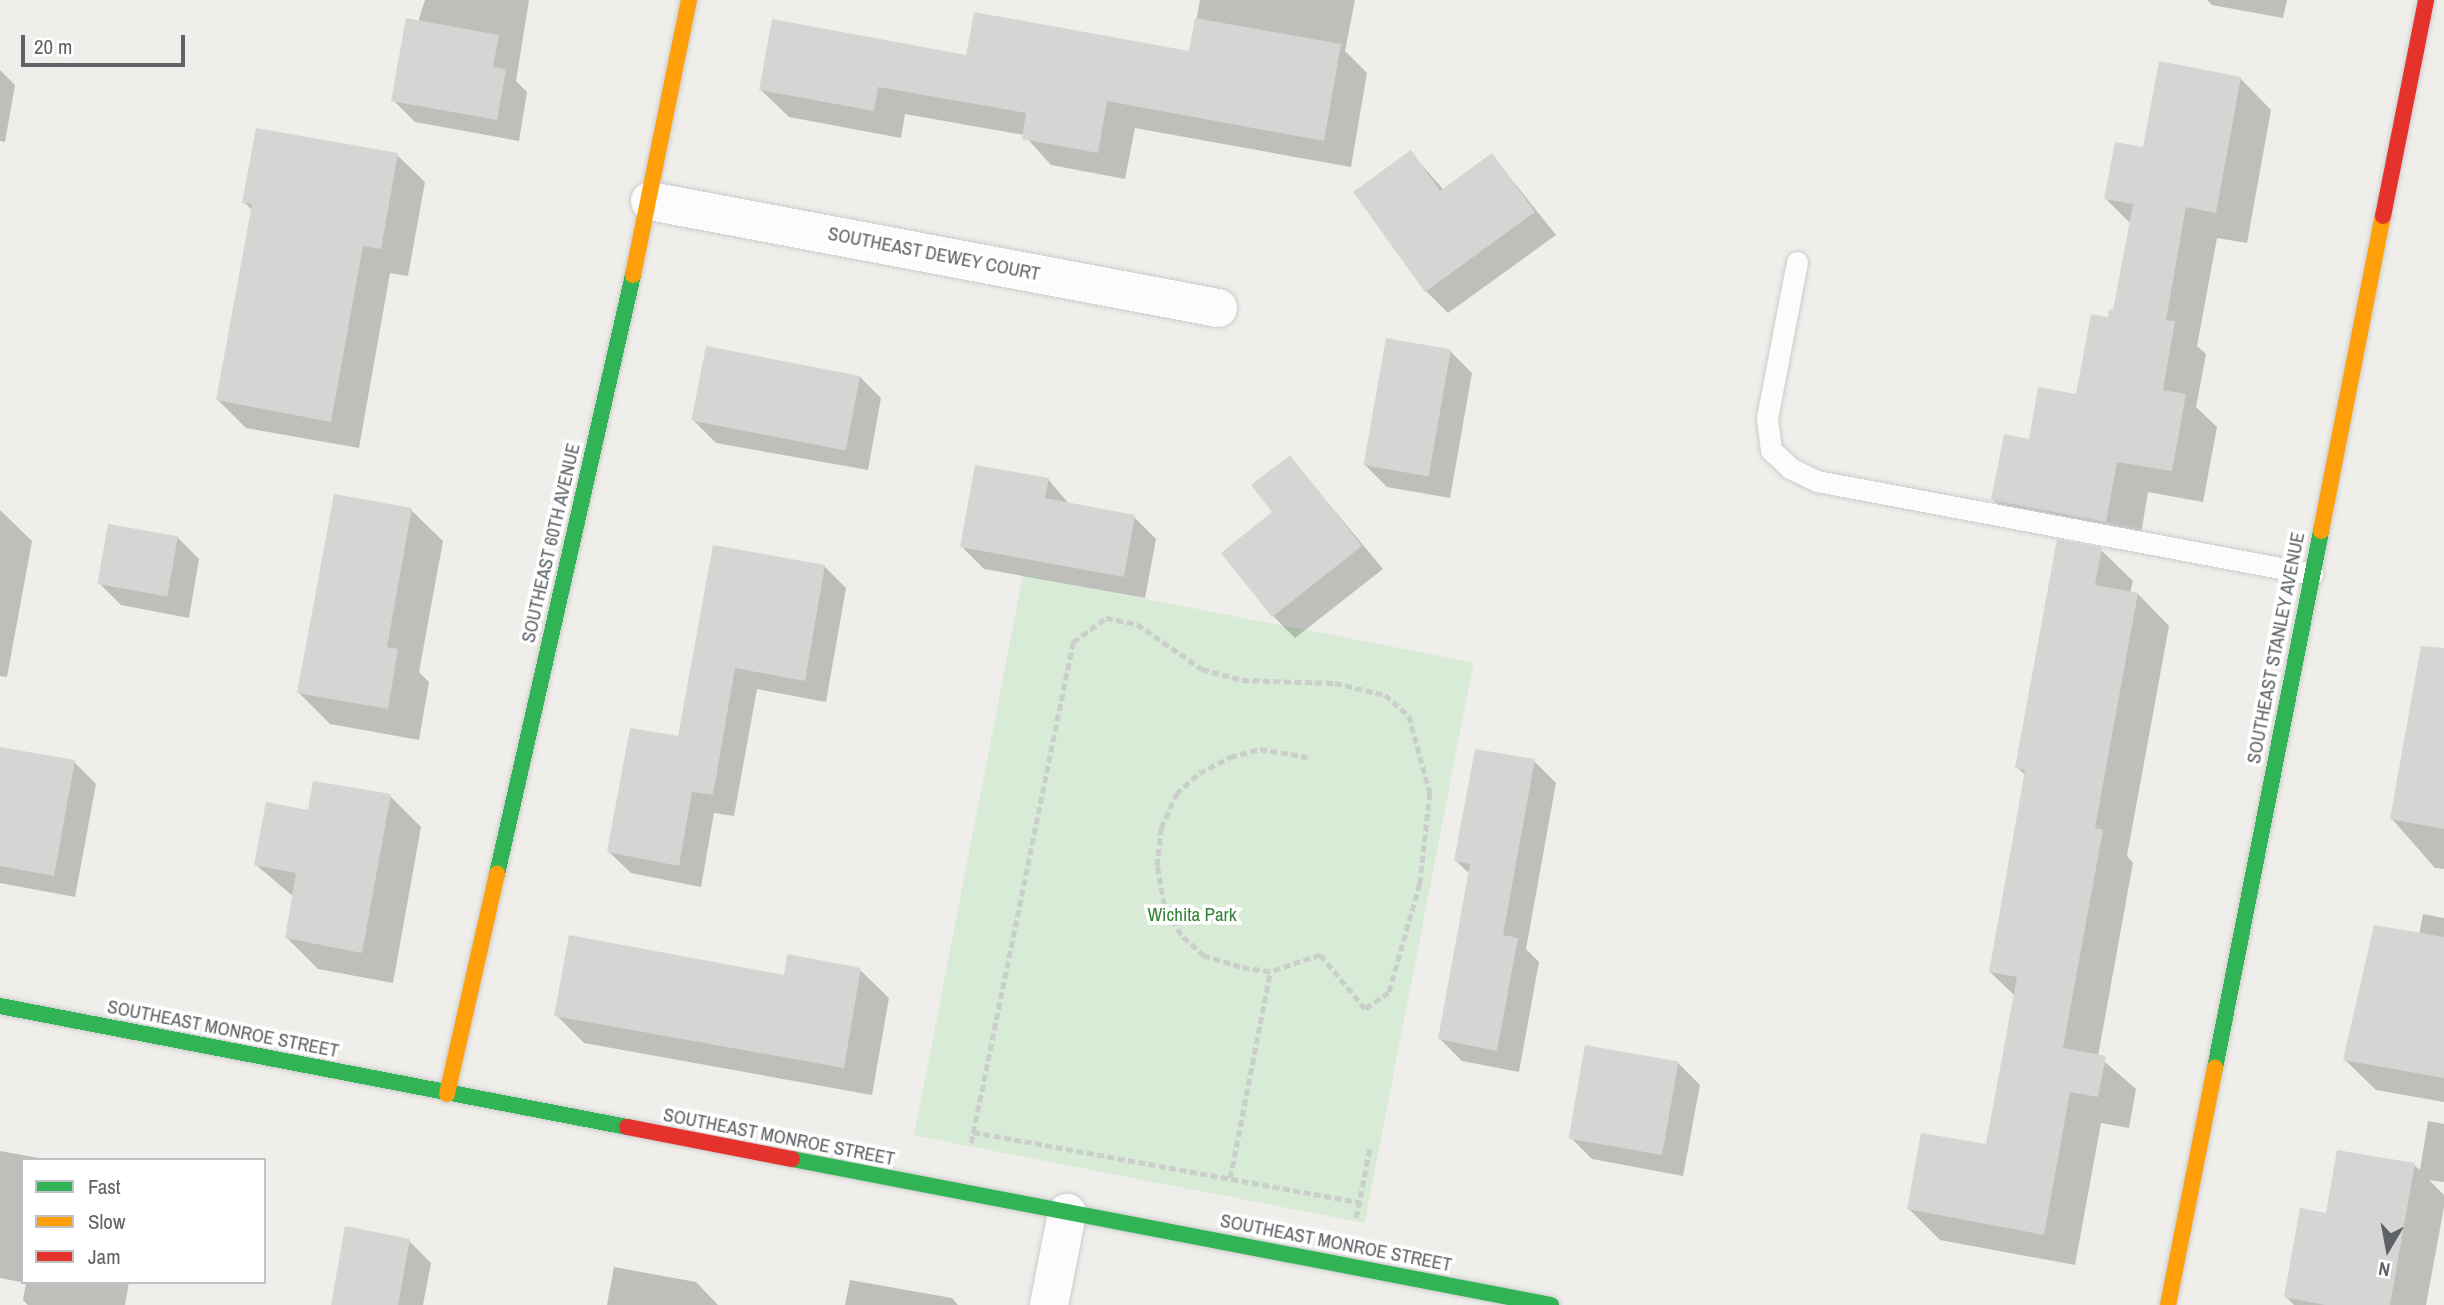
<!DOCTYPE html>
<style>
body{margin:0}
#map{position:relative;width:2444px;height:1305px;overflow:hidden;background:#efeeea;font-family:"Archivo Narrow",sans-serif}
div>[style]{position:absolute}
.green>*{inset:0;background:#d8ebd6;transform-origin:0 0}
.shadow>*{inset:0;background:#0003}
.building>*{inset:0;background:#d6d5d3;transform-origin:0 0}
.path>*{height:4.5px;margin-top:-2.25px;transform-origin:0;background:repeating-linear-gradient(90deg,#cacfcc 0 7px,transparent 0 10.5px)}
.roads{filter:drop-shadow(0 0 2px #cbcccc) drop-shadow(0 0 2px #cbcccc)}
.lane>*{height:21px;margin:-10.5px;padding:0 10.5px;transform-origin:10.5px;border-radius:10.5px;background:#fdfcfc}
.street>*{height:38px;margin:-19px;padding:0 19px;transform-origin:19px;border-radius:19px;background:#fdfcfc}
.fast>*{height:16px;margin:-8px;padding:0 8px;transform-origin:8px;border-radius:8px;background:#30b455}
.slow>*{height:16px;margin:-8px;padding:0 8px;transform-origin:8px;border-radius:8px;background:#ff9f0a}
.jam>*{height:16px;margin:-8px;padding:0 8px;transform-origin:8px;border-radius:8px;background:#e5322d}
span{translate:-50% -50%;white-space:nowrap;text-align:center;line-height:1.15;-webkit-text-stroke:7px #fff;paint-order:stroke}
.street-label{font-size:19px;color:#5f6368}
.park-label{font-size:19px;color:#348238}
.legend{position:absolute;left:21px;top:1158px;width:245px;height:126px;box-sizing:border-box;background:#fff;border:2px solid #bfc1c3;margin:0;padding:9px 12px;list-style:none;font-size:21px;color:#5f6368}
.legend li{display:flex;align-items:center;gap:14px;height:35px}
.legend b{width:35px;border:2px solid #bfc1c3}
.north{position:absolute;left:2353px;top:1214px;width:70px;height:70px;-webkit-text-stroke:5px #fff;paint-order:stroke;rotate:190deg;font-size:19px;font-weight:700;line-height:28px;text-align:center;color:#5f6368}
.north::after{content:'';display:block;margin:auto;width:24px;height:32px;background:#5f6368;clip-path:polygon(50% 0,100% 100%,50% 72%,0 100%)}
.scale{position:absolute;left:21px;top:35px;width:164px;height:32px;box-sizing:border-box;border:4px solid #5f6368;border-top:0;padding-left:9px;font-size:21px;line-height:24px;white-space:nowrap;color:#5f6368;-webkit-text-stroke:5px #fff;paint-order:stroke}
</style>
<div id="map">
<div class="green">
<div style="left:1023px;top:575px;width:459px;height:571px;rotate:11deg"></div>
</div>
<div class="shadow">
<div style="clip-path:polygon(425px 0,529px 0,516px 81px,527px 92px,519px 141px,415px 122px,393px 100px)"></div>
<div style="clip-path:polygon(1200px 0,1355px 0,1345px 51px,1367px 73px,1351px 167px,1135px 128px,1125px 179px,1051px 165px,1024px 135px,905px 114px,901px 138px,789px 117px,761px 90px,967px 57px,1190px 53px)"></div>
<div style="clip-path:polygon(2207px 0,2287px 0,2283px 18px,2212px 5px)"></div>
<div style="clip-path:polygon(0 70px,15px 85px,5px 142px,0 141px)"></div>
<div style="clip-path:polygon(2240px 78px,2271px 110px,2247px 243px,2217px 238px,2197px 346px,2206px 354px,2196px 407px,2217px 427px,2203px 502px,2148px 492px,2138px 552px,2025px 531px,1993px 500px,2030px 441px,2077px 396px,2115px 312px,2131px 224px,2106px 199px,2145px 149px)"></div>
<div style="clip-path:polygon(1411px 153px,1444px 190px,1492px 155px,1556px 235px,1448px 313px,1426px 291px,1356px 193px)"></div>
<div style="clip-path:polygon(397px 155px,425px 182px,408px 276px,390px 273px,359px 448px,246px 428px,218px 400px,253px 211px,244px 202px)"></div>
<div style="clip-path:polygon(1450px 351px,1472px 373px,1450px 498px,1387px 487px,1365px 465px)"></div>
<div style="clip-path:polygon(859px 376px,881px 398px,868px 470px,716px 443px,694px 421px)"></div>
<div style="clip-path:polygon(1290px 457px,1383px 569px,1295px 638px,1273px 616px,1274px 513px)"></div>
<div style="clip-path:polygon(1048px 479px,1070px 505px,1134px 517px,1156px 539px,1145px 598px,984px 569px,962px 547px)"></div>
<div style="clip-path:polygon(0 510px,32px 541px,7px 677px,0 676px)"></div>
<div style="clip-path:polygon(411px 510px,443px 541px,419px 672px,429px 682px,419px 740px,330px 724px,299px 693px)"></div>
<div style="clip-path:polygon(177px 537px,199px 559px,189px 618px,121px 605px,99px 583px)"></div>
<div style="clip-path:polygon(714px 547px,824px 566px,846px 588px,826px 702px,757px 689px,734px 816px,714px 813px,701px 887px,631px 873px,609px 852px,680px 738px)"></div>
<div style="clip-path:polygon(2101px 550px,2133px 581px,2130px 593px,2138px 594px,2169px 626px,2127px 856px,2133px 863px,2098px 1056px,2136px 1089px,2129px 1128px,2101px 1123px,2075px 1265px,1940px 1240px,1909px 1209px,1988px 1147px,2015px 996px,1990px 972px,2026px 776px,2017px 767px)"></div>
<div style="clip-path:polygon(2444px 727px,2444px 869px,2435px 868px,2392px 819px)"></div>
<div style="clip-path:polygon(0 749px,74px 762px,96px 784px,75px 897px,0 883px)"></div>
<div style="clip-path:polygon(1534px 761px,1556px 783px,1526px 949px,1539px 962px,1519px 1072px,1462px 1061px,1440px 1039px,1470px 874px,1456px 861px)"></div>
<div style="clip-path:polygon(390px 796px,421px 827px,393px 983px,318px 969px,287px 938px,294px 897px,256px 865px,309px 812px)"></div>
<div style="clip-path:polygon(2423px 914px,2444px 918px,2444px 1102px,2376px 1090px,2344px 1059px,2419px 935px)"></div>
<div style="clip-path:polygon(860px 970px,889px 998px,872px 1095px,584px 1043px,556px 1015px,785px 977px)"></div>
<div style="clip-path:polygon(1678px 1063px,1700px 1085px,1683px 1176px,1592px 1159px,1570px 1137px)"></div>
<div style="clip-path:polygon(2428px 1121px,2444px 1124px,2444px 1182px,2429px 1180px,2444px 1195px,2444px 1207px,2426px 1305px,2294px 1305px,2286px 1297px,2327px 1215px,2414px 1165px,2420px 1170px)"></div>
<div style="clip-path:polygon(0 1151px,50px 1160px,23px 1160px,23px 1282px,129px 1282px,125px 1305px,28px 1305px,23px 1300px,26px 1283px,0 1278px)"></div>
<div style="clip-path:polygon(409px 1241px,431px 1263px,423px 1305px,332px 1305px)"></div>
<div style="clip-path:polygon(614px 1267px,696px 1282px,718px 1305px,607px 1305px)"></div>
<div style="clip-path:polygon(850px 1280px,952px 1298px,958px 1305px,845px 1305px)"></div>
</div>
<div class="building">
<div style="clip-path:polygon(974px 12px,1189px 51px,1195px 18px,1341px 44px,1324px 141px,1107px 101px,1098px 153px,1022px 139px,1026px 113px,878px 87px,874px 111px,759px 90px,772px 19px,966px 55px)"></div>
<div style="clip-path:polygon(406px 18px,499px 35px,493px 67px,506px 69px,497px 120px,391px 101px)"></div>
<div style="clip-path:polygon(2159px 61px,2241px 77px,2216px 213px,2186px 207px,2166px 320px,2175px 321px,2163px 390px,2186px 394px,2172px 471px,2117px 462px,2106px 522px,1991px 500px,2004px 434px,2029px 439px,2038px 387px,2076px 394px,2091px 314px,2108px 317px,2109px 309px,2113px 310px,2133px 204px,2104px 199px,2115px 142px,2143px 147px)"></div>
<div style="clip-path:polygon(256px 128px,398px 153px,381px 249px,363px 246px,331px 422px,216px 400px,252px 204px,242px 203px)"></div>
<div style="clip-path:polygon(1411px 150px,1440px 191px,1492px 153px,1535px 212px,1425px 292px,1353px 192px)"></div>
<div style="left:1386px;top:338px;width:66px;height:129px;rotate:10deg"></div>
<div style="left:706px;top:346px;width:157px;height:76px;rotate:11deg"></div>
<div style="clip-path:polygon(1290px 455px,1362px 546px,1272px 617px,1221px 553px,1272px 512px,1251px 485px)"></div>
<div style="clip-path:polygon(975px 465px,1049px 478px,1045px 498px,1135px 515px,1124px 577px,960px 547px)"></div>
<div style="clip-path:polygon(334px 494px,412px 508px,387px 647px,398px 649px,388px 709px,297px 693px)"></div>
<div style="left:108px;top:524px;width:71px;height:61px;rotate:10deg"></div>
<div style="clip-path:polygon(2057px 539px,2102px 548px,2095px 585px,2138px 593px,2095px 828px,2103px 830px,2063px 1048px,2106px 1056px,2098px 1097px,2070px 1092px,2044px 1235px,1907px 1209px,1921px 1133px,1986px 1144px,2017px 977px,1989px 972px,2025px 770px,2015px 768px)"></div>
<div style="clip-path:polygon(713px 545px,825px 565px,805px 681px,735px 668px,713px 795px,692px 792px,679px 866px,607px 852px,630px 728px,678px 736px)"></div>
<div style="clip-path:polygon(2421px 646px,2444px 648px,2444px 829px,2390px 819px)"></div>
<div style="clip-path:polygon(0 747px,75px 760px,54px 876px,0 866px)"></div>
<div style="clip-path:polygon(1475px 749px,1535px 759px,1503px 935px,1518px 938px,1497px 1051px,1438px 1039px,1470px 864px,1454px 861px)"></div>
<div style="clip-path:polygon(313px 781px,391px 794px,362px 953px,285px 938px,296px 873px,254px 865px,266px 802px,308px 810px)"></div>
<div style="clip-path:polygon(2374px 925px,2444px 937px,2444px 1078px,2343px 1060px)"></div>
<div style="clip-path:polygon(569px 935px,784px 975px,787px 954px,861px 968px,844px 1068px,554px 1016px)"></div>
<div style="left:1585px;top:1045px;width:95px;height:95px;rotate:10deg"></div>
<div style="clip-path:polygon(2337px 1150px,2415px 1163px,2390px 1305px,2325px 1305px,2284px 1297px,2300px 1208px,2326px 1213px)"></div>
<div style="clip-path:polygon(345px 1226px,410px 1239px,398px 1305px,331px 1305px)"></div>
</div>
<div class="path">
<div style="left:973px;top:1132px;width:393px;rotate:10.3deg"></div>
<div style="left:971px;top:1143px;width:511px;rotate:-78.49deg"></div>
<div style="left:1073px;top:642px;width:41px;rotate:-36deg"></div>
<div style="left:1106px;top:618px;width:32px;rotate:11deg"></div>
<div style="left:1137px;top:624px;width:79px;rotate:34.7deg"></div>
<div style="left:1202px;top:669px;width:41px;rotate:15.4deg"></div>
<div style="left:1242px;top:680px;width:93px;rotate:1.8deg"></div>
<div style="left:1335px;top:683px;width:51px;rotate:13.5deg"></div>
<div style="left:1385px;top:695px;width:32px;rotate:41deg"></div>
<div style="left:1409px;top:716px;width:80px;rotate:74.7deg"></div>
<div style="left:1430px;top:793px;width:92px;rotate:96.3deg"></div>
<div style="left:1420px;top:884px;width:113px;rotate:105.9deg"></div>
<div style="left:1389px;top:993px;width:29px;rotate:146deg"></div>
<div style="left:1365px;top:1009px;width:70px;rotate:-129.8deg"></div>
<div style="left:1320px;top:955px;width:53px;rotate:161.2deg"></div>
<div style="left:1270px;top:972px;width:30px;rotate:-171deg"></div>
<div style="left:1240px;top:967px;width:38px;rotate:-163deg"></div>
<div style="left:1204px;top:956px;width:31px;rotate:-138deg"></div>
<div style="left:1181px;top:935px;width:34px;rotate:-120deg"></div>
<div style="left:1164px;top:905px;width:40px;rotate:-100deg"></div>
<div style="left:1157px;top:866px;width:38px;rotate:-84deg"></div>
<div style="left:1161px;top:828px;width:37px;rotate:-66deg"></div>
<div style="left:1176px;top:794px;width:31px;rotate:-42deg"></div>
<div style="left:1199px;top:773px;width:35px;rotate:-27deg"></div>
<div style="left:1230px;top:757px;width:31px;rotate:-15deg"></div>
<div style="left:1260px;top:749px;width:48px;rotate:9.7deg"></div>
<div style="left:1230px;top:1178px;width:210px;rotate:-79deg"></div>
<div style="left:1356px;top:1218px;width:72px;rotate:-78.8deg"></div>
</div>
<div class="roads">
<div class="lane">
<div style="left:1797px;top:262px;width:159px;rotate:100.9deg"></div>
<div style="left:1767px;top:418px;width:32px;rotate:83deg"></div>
<div style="left:1771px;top:450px;width:26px;rotate:43deg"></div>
<div style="left:1790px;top:468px;width:30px;rotate:26deg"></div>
<div style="left:1817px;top:481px;width:504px;rotate:10.64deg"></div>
</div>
<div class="street">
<div style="left:650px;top:201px;width:578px;rotate:10.67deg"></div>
<div style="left:1049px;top:1305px;width:94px;rotate:-78.9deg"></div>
</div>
<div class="fast">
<div style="left:497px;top:874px;width:614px;rotate:-77.21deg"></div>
<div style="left:0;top:1006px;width:639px;rotate:10.92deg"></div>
<div style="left:2215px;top:1068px;width:547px;rotate:-78.83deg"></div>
<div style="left:792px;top:1159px;width:773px;rotate:10.89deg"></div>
</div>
<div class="slow">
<div style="left:633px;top:275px;width:281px;rotate:-78.5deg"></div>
<div style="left:2321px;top:531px;width:321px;rotate:-78.9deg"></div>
<div style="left:447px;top:1094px;width:226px;rotate:-77.2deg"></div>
<div style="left:2168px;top:1305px;width:242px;rotate:-78.8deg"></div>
</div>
<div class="jam">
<div style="left:2383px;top:216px;width:220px;rotate:-78.7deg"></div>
<div style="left:627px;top:1127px;width:168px;rotate:11deg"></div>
</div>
</div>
<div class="street-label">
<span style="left:934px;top:254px;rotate:11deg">SOUTHEAST DEWEY COURT</span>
<span style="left:551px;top:543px;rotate:-77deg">SOUTHEAST 60TH AVENUE</span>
<span style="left:2276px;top:648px;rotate:-79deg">SOUTHEAST STANLEY AVENUE</span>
<span style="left:223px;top:1029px;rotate:11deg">SOUTHEAST MONROE STREET</span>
<span style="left:779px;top:1137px;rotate:11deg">SOUTHEAST MONROE STREET</span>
<span style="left:1336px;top:1243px;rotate:11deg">SOUTHEAST MONROE STREET</span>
</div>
<div class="park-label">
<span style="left:1192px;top:915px">Wichita Park</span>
</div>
<ul class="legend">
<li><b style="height:9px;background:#30b455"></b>Fast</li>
<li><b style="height:9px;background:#ff9f0a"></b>Slow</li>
<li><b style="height:9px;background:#e5322d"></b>Jam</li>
</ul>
<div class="north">N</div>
<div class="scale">20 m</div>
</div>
